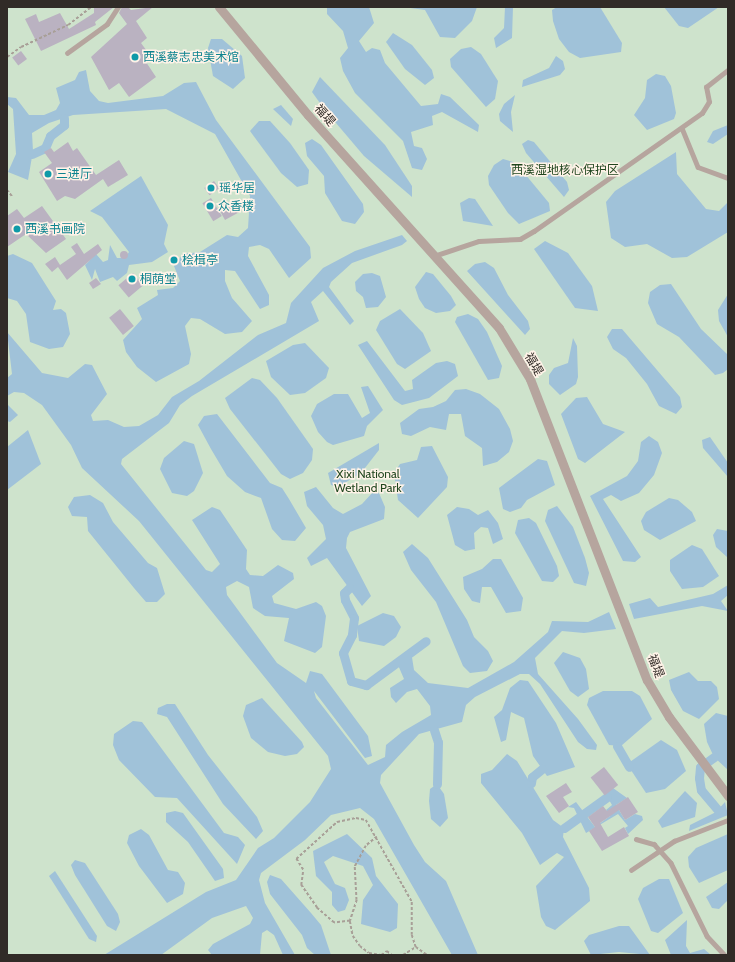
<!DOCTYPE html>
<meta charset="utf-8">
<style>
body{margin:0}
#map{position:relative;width:735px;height:962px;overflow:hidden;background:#fff3e8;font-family:Cabin,"Noto Sans SC",sans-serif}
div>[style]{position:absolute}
.green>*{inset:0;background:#cee3cc;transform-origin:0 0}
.water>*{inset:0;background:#a0c2d9}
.canal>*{height:9px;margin:-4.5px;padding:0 4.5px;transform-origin:4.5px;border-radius:4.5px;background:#a0c2d9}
.building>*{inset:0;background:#bab2c1;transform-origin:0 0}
.round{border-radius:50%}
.path>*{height:1.5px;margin-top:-0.75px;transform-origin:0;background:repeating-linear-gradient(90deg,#a89f97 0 3px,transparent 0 5px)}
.service>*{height:4.5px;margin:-2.25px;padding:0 2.25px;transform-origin:2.25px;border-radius:2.25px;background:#b6a59e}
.minor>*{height:9px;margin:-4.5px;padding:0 4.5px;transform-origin:4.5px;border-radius:4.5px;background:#b6a59e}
.dots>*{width:11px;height:11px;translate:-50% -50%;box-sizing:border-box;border:2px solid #fff3e8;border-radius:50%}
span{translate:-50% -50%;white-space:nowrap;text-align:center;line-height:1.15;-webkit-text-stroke:3px #fff3e8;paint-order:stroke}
.culture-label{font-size:12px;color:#0d838f}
.left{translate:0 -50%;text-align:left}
.street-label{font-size:12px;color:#312b27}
.park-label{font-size:12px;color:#20461e}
.frame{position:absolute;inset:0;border:8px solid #312b27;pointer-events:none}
</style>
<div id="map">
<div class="green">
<div style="left:7px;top:7px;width:721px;height:948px"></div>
</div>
<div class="water">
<div style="clip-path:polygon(327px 7px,369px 7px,374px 23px,359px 41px,366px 52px,372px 48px,380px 50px,385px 63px,421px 106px,438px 104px,441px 94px,450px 97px,479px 125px,478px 132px,442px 112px,432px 116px,433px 125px,411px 132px,414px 146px,422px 148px,427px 159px,422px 170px,412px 168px,403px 141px,355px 93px,343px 71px,340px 58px,348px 48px,343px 31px,327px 14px)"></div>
<div style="clip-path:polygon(403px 7px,477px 7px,472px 21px,455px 38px,440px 37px,425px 10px)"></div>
<div style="clip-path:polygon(505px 7px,513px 7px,512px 38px,496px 48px,494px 38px,504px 28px)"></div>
<div style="clip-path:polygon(557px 7px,600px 7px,622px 43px,621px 52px,580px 58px,569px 52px,559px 39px,553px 21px,552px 10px)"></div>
<div style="clip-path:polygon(664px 7px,719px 7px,688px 28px,679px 26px)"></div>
<div style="clip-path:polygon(393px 33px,412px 45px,432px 70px,434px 78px,425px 85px,405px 69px,386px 42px)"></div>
<div style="clip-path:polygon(211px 39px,222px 39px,242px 56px,245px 78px,233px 89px,213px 76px,208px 48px)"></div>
<div style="clip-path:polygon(471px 47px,481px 54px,498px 81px,495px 99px,486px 107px,451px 67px,450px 59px,461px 49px)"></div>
<div style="clip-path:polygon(556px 56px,563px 61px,565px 69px,560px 75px,522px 87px,523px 80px,549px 68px)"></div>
<div style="clip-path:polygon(86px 70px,90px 91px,99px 101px,108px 103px,163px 96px,184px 83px,196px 82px,216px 120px,310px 247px,311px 258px,289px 278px,269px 249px,260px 245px,249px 247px,248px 256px,269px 295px,269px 305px,260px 309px,235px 271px,225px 270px,225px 281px,232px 298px,252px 321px,242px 332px,225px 334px,200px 319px,191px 318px,185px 326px,191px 354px,189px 364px,156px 382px,137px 367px,126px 352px,123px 340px,142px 319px,137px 308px,158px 295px,157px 290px,173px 288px,180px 281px,174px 266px,183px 254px,200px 252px,227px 235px,238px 237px,248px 228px,250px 196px,215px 134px,166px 109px,73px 115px,49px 123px,32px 133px,33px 151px,28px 180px,8px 172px,16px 154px,13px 109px,7px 104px,7px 97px,16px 98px,29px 115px,44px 115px,56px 110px,60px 103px,56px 88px,75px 80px,79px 72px)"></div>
<div style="clip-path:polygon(656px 74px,665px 76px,671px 86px,676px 113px,674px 119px,647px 130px,634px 115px,645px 98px,647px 80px)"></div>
<div style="clip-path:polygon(320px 77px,385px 145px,412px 186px,412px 197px,364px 156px,325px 110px,312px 92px)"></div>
<div style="clip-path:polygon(515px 95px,511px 112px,513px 132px,500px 121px,499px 114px,504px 104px)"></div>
<div style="clip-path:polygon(281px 105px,293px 119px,291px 126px,273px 109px)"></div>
<div style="clip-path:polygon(259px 121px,270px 121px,290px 143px,309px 170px,308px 184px,297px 187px,281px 173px,250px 131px)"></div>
<div style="clip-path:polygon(728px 125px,728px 134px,713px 144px,707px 142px,713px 131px)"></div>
<div style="clip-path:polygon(312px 139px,321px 145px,363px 204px,364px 212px,355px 224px,342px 221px,325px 193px,324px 176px,307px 156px,305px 143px)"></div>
<div style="clip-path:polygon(528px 140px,534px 142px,567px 182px,569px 190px,564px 197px,526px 153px,522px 144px)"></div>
<div style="clip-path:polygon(676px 152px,677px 174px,706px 209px,719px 211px,728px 202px,728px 232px,687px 257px,672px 258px,647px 244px,625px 247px,611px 238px,606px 202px,615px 191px)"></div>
<div style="clip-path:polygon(503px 159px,513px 162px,525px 174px,549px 203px,550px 211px,519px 224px,508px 213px,489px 185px,488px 176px,494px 165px)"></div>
<div style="clip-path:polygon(141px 176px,168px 225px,164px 244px,168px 252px,152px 262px,129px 265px,127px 273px,117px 281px,113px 277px,100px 282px,95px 269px,92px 280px,85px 265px,96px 254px,103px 262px,108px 260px,110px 245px,117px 258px,125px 258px,129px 252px,102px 217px,90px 211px)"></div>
<div style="clip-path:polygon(469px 198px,475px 199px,493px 226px,463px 221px,460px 203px)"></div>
<div style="clip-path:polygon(402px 235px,407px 241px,402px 245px,352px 263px,331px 282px,329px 287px,354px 321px,350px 325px,323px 291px,311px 302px,319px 321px,192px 396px,180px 405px,169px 423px,122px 459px,121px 464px,206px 570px,212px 572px,220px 564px,192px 520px,212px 507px,220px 510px,247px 550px,246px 569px,250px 575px,263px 576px,278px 565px,293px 573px,294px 579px,272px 596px,274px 603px,296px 609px,316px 602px,322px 606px,326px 616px,322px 647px,315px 653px,284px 641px,289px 618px,265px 616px,253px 608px,249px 587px,237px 581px,226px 587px,227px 595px,277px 663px,306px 683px,310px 671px,322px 674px,368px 736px,372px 756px,365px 758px,314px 691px,316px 698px,368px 765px,385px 757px,386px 745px,402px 732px,431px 715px,430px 706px,417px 689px,407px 692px,396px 703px,391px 697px,390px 688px,404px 679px,398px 665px,405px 652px,411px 651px,414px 670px,428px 683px,468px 688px,514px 662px,548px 632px,552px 621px,588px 622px,609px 612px,616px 629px,584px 633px,562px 631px,535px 658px,538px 674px,578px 719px,597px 745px,596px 750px,587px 749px,578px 742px,540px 684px,529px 674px,520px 674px,475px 697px,466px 705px,462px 722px,419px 734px,381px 775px,380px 783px,414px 845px,425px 862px,446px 881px,478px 955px,452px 955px,374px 819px,360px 808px,331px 815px,305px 840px,261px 873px,259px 880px,265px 903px,295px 955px,283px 955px,274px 935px,267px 930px,262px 933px,260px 955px,212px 955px,208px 950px,213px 944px,250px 924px,253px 918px,246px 906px,212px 918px,161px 955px,104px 955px,206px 892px,236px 880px,258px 848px,274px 838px,310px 802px,331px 769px,328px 756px,139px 521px,82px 468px,71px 445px,42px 405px,24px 393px,14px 392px,7px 396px,7px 378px,12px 374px,7px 332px,42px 373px,68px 378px,85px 364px,92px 365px,107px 394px,91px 415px,93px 421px,108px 420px,124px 427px,139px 426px,158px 415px,172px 397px,199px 381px,258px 335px,286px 323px,291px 303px,323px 268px,355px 251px)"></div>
<div style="clip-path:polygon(545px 241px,568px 253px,592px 286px,598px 311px,575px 308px,534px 249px)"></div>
<div style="clip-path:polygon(13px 254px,32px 263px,56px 301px,53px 310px,61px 309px,66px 313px,70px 334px,63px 347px,49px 349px,30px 342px,26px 314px,17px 301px,7px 298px,7px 256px)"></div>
<div style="clip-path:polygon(485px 262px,494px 268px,508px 295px,528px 321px,530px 329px,525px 335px,467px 271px,475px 264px)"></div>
<div style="clip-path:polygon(426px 272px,433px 274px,451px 296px,456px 305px,450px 311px,436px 313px,425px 308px,419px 299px,415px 287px)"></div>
<div style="clip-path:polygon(372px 273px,380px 276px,386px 297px,378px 307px,366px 308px,363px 297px,356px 291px,355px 282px,363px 274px)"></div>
<div style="clip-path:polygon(671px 284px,701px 329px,727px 354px,728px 369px,723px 373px,715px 375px,679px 337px,657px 324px,648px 303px,650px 292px,660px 285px)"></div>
<div style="clip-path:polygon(728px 294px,728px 337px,719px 321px,718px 310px)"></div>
<div style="clip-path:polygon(400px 309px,423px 333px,431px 351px,405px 369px,397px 364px,376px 330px,380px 321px)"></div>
<div style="clip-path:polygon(468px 314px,478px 319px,487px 332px,502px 366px,499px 378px,488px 380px,455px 322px,457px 317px)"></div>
<div style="clip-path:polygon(612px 329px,622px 329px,680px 397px,682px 407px,676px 414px,659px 406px,647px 384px,626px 358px,613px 349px,607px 337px)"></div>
<div style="clip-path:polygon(573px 338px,577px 346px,578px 377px,576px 384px,560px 395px,549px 384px,549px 375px,554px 368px,568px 363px)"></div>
<div style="clip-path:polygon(367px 341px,405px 391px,413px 389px,412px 380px,436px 363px,447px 361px,455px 364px,458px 376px,429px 398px,402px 405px,394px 400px,358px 345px)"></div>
<div style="clip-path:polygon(305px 343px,329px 368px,326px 378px,305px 393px,290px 395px,271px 377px,266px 361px,293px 345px)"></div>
<div style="clip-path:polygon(252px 378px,260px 380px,277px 398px,313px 449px,312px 460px,303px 473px,290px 479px,281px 474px,230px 409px,225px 398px)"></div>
<div style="clip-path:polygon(368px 386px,383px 410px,367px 426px,364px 436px,333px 445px,327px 442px,318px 432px,311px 416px,317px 404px,334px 394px,348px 394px,362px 418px,370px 413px,361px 387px)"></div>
<div style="clip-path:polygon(466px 389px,480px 394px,499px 409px,510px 429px,513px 441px,509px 452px,497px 462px,483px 466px,482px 448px,465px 436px,461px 414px,449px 414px,446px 430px,430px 427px,411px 436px,402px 434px,400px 423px,419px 409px,433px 407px,446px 401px,455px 390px)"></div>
<div style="clip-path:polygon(587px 397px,603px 424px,625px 432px,585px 463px,578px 459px,561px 414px,576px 398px)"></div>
<div style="clip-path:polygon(7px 404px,18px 415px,10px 422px,7px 421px)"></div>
<div style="clip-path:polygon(217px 414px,270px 483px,282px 488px,289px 499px,306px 528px,295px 541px,282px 540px,272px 529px,261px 498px,245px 492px,227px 476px,211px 449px,198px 425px,204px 416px)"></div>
<div style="clip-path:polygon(28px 430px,41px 464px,7px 490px,7px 447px)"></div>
<div style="clip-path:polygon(649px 436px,658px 442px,662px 453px,654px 475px,639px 493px,621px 501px,611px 495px,603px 499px,641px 557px,635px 562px,623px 561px,590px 496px,627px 476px,638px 461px,641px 442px)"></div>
<div style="clip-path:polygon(710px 437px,728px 463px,728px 477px,703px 448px,702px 440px)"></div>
<div style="clip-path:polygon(184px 441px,194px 444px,203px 473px,194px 491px,187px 496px,172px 493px,160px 469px,164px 458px)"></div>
<div style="clip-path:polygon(379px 443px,379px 450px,361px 473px,338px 487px,331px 485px,328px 473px)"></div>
<div style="clip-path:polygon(432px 446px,448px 477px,447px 487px,418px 518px,398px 500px,394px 473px,400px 464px,417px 460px,421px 447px)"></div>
<div style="clip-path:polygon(538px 459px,547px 461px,555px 485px,527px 500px,521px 508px,510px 512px,503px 509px,499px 488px)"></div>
<div style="clip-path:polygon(316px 487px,333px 508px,343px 514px,362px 504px,373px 492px,379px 493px,385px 507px,384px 519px,350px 532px,347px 538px,346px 548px,371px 596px,362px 606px,327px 558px,311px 566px,307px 558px,326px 539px,323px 525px,307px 506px,304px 492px)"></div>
<div style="clip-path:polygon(90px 495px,103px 503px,113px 522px,148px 563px,157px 568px,165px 594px,157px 602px,146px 602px,134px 588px,88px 531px,87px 517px,72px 516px,68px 507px,74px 497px)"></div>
<div style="clip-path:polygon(669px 498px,678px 500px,692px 512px,696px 521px,660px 540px,644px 530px,641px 521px,646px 512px)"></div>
<div style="clip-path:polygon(557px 506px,573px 527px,585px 558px,589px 573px,586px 586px,574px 583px,545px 521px,548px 510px)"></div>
<div style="clip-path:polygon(457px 507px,469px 509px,478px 515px,488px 510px,498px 523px,503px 539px,493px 544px,488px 528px,481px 527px,474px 533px,475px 549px,465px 551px,455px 545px,447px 515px)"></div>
<div style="clip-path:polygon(529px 518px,536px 523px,557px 566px,559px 576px,553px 582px,542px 581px,515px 533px,518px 520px)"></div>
<div style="clip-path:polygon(717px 529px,728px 531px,728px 558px,716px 547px,713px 535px)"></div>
<div style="clip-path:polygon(412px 544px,428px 558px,467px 620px,474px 637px,488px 651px,493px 661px,487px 671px,470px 673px,463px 666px,436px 602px,411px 570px,403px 552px)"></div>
<div style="clip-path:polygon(692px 545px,702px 549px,719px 576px,703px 587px,682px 589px,670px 571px,670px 560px)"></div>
<div style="clip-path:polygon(493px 559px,501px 559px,514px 582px,523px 598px,521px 611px,506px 613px,491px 587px,482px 587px,480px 603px,472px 601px,464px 589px,463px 577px,482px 569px)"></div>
<div style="clip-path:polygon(728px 585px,728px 595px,721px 601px,728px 611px,702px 606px,634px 619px,629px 604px,650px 598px,658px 607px,713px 594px)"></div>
<div style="clip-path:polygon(383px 613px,394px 616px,401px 627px,396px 637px,384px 646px,359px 641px,357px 626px)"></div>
<div style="clip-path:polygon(563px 652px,580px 658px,586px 669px,589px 689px,578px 697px,570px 691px,554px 663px)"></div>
<div style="clip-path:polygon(689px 672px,698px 681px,711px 681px,717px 687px,719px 699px,699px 719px,683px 711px,671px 690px,669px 680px)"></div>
<div style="clip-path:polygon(520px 680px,528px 681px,556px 723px,575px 767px,547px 776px,533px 756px,524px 718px,511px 712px,506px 740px,501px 742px,494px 717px,502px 710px,510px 688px)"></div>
<div style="clip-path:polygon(603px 691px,632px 691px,640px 696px,652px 719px,621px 746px,609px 745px,587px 705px,589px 698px)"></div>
<div style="clip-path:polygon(262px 698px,302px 742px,304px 747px,297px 754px,285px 756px,268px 752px,251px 738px,243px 716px,246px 705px)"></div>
<div style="clip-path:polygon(167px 704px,175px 704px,208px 755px,257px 817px,263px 831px,256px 839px,223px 804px,167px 717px,157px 714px,158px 708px)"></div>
<div style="clip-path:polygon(716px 713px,728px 716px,728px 770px,714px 757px,707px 742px,704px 724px)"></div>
<div style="clip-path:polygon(133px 721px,142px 722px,224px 833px,238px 837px,245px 845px,237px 864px,177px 798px,155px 797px,119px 760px,113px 745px,114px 734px)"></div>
<div style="clip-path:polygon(661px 740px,677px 750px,686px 771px,665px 789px,646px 793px,627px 764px)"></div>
<div style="clip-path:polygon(507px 754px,517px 761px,553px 820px,564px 828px,563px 837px,589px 888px,590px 901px,555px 930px,546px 926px,541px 917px,536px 886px,564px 857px,557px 853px,540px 865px,522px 833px,481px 783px,481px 774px,492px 770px)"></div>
<div style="clip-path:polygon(437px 784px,444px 794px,448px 818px,440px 827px,431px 819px,429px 801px,430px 789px)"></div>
<div style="clip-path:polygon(613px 788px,627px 798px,616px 805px,625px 820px,635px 814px,642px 816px,643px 820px,628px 834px,625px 828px,628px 826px,618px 814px,586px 833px,574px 808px,568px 807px,576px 802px,595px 827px,610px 816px,606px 810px,612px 805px,605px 793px)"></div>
<div style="clip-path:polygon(685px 791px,697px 803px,695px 817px,662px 828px,658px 821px)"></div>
<div style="clip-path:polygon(725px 802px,728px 815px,689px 831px,690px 825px,716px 812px)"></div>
<div style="clip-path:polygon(175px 811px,183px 813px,223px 869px,224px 878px,215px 881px,188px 842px,166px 822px,166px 813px)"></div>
<div style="clip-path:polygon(141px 829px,149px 835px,168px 870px,178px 872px,185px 883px,183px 894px,167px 903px,139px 866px,127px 843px,129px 835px)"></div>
<div style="clip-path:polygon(347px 834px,372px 858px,376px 876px,398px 904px,397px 928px,390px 932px,361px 924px,363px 900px,373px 885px,363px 866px,333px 856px,324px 862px,335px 884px,345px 888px,349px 900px,345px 910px,338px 912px,332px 905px,332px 892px,316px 876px,313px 851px)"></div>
<div style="clip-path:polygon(728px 834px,728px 870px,699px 883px,689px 867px,688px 857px,696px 848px)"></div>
<div style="clip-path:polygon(75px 860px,85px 863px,118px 914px,120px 922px,116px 931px,107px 926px,75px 875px,71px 865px)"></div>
<div style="clip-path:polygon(55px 871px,97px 936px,96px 942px,89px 939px,49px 876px)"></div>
<div style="clip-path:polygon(270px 875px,281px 879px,311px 913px,321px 925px,331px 955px,315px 955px,307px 948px,302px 935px,270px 894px,267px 882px)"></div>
<div style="clip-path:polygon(659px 879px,669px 879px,683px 913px,658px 933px,651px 931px,638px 899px,643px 888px)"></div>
<div style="clip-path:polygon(728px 882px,728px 900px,719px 909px,712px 908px,706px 897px)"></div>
<div style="clip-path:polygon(687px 920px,686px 946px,690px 953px,704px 949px,711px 955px,671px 955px,665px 940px)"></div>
<div style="clip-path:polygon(619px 926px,629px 926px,650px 955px,619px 952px,591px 955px,584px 941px,589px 935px)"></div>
</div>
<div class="canal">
<div style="left:32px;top:154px;width:14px;rotate:-25deg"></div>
<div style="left:45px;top:148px;width:13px;rotate:-67deg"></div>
<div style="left:50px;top:136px;width:18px;rotate:-38deg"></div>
<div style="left:64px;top:125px;width:7px;rotate:-90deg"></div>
<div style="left:349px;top:588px;width:7px;rotate:135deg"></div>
<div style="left:344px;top:593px;width:7px;rotate:82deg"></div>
<div style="left:345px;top:600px;width:20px;rotate:63deg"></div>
<div style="left:354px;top:618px;width:17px;rotate:97deg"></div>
<div style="left:352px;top:635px;width:20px;rotate:117deg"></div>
<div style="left:343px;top:653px;width:29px;rotate:74deg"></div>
<div style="left:351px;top:681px;width:16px;rotate:15deg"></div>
<div style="left:366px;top:685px;width:74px;rotate:-36.3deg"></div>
<div style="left:434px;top:730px;width:13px;rotate:72deg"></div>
<div style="left:438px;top:742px;width:42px;rotate:91.4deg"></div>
<div style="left:617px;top:746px;width:24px;rotate:60deg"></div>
<div style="left:714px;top:757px;width:17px;rotate:144deg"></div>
<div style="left:700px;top:767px;width:11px;rotate:95deg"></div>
<div style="left:699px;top:778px;width:12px;rotate:81deg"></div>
<div style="left:701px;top:790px;width:26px;rotate:50deg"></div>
<div style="left:531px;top:783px;width:6px;rotate:-81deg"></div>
<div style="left:532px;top:777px;width:13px;rotate:-39deg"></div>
<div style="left:564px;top:828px;width:53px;rotate:-35.8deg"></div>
</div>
<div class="building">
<div style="clip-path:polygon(94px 7px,114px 7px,95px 22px,96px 25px,41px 51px,25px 19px,36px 14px,39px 22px,60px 13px,69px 29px,94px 13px)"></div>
<div style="clip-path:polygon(128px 7px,131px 10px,153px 7px,136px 21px,147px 38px,141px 43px,152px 58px,146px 62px,156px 77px,129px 97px,119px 83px,109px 90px,91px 57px,127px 24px,119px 13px,122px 7px)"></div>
<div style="left:21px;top:51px;width:10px;height:11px;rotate:53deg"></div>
<div style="clip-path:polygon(68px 142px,73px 151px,77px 148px,96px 175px,119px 160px,128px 175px,108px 187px,103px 179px,75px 199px,65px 196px,57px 201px,39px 172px,52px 163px,44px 152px,51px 148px,54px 152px)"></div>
<div style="left:214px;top:181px;width:9px;height:12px;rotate:54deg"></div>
<div style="left:211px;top:198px;width:21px;height:10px;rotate:59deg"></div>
<div style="left:235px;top:203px;width:10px;height:17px;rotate:61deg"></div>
<div style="clip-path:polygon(42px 206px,66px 239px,46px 253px,26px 234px,7px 247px,7px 216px,17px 209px,24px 218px)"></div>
<div style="clip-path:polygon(77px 243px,84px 254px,98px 244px,102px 250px,67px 280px,58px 267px,52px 272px,45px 264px,55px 257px,60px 265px,76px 254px,71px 247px)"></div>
<div class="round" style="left:120px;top:251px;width:8px;height:8px"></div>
<div style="left:133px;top:273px;width:16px;height:19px;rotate:50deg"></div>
<div style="clip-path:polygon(96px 278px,101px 284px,93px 289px,89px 283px)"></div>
<div style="left:120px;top:309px;width:22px;height:14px;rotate:51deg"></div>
<div style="left:604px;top:767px;width:23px;height:17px;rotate:52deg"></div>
<div style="clip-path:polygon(566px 783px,572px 792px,563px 797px,569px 806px,559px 813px,546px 796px)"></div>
<div style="clip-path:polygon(628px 797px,638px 812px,625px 820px,619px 810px,600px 823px,608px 837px,624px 827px,629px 836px,602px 851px,589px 831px,595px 827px,588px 817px,603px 806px,607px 811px)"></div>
</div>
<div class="path">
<div style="left:7px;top:57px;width:17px;rotate:-36deg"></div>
<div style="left:21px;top:47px;width:52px;rotate:-25.1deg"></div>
<div style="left:68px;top:25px;width:29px;rotate:-38deg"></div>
<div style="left:7px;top:190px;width:8px;rotate:50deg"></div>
<div style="left:377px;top:837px;width:14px;rotate:141deg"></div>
<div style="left:366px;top:846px;width:24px;rotate:118deg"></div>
<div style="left:355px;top:867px;width:33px;rotate:87deg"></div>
<div style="left:357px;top:900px;width:22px;rotate:108deg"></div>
<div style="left:350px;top:921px;width:15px;rotate:79deg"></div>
<div style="left:353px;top:936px;width:12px;rotate:55deg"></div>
<div style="left:360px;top:946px;width:11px;rotate:38deg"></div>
<div style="left:369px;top:953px;width:12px;rotate:9deg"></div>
<div style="left:381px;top:955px;width:7px;rotate:-34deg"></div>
<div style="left:387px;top:951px;width:6px;rotate:39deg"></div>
<div style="left:350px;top:921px;width:16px;rotate:173deg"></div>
<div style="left:334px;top:923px;width:23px;rotate:-139deg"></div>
<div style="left:317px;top:908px;width:28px;rotate:-125deg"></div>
<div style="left:301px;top:885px;width:15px;rotate:-82deg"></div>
<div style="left:303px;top:870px;width:13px;rotate:-122deg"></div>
<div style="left:296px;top:859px;width:55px;rotate:-42.1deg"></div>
<div style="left:337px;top:822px;width:19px;rotate:-12deg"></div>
<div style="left:356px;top:818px;width:10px;rotate:11deg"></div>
<div style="left:366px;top:820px;width:94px;rotate:60.7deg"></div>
<div style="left:412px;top:902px;width:33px;rotate:90deg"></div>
<div style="left:412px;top:935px;width:13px;rotate:72deg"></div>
<div style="left:416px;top:947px;width:14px;rotate:36deg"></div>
<div style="left:403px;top:955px;width:15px;rotate:-32deg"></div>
</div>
<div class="service">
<div style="left:67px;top:53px;width:49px;rotate:-35.9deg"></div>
<div style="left:107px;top:24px;width:20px;rotate:-57deg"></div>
<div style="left:682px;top:128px;width:42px;rotate:67.7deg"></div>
<div style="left:698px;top:167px;width:32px;rotate:20deg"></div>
<div style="left:434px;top:256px;width:47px;rotate:-18.4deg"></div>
<div style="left:479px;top:241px;width:41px;rotate:-2.8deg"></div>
<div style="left:520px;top:239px;width:16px;rotate:-30deg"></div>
<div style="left:534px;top:231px;width:205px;rotate:-35.1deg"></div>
<div style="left:702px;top:113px;width:13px;rotate:-58deg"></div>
<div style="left:709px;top:102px;width:15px;rotate:-101deg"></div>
<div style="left:706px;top:87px;width:28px;rotate:-38deg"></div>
<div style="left:636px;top:839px;width:19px;rotate:16deg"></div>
<div style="left:654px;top:844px;width:25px;rotate:48deg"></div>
<div style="left:671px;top:863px;width:81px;rotate:63.7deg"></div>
<div style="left:707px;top:936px;width:26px;rotate:47deg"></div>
<div style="left:631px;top:870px;width:52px;rotate:-34deg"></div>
<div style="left:674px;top:841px;width:58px;rotate:-21.3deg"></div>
</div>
<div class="minor">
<div style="left:219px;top:7px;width:140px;rotate:50.5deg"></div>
<div style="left:308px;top:115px;width:286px;rotate:48.1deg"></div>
<div style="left:499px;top:328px;width:60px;rotate:58.7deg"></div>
<div style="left:530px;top:379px;width:323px;rotate:68.8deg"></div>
<div style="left:647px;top:680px;width:43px;rotate:59.3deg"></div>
<div style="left:669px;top:717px;width:99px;rotate:53.2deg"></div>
</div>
<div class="dots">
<div style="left:135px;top:57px;background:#0f9aa8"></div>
<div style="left:48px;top:174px;background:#0f9aa8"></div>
<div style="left:211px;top:188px;background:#0f9aa8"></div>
<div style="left:210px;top:206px;background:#0f9aa8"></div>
<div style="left:17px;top:229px;background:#0f9aa8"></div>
<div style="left:174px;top:260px;background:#0f9aa8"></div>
<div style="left:132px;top:279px;background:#0f9aa8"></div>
</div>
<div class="culture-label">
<span class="left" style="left:143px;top:57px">西溪蔡志忠美术馆</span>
<span class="left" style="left:56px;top:174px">三进厅</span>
<span class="left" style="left:219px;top:188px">瑶华居</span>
<span class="left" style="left:218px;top:206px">众香楼</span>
<span class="left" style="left:25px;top:229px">西溪书画院</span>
<span class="left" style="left:182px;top:260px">桧楫亭</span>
<span class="left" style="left:140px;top:279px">桐荫堂</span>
</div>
<div class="street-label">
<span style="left:325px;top:115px;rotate:49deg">福堤</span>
<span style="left:534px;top:364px;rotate:60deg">福堤</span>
<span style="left:656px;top:666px;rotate:69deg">福堤</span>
</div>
<div class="park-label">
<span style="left:565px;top:170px">西溪湿地核心保护区</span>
<span style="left:368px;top:481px">Xixi National<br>Wetland Park</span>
</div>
<div class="frame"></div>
</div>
